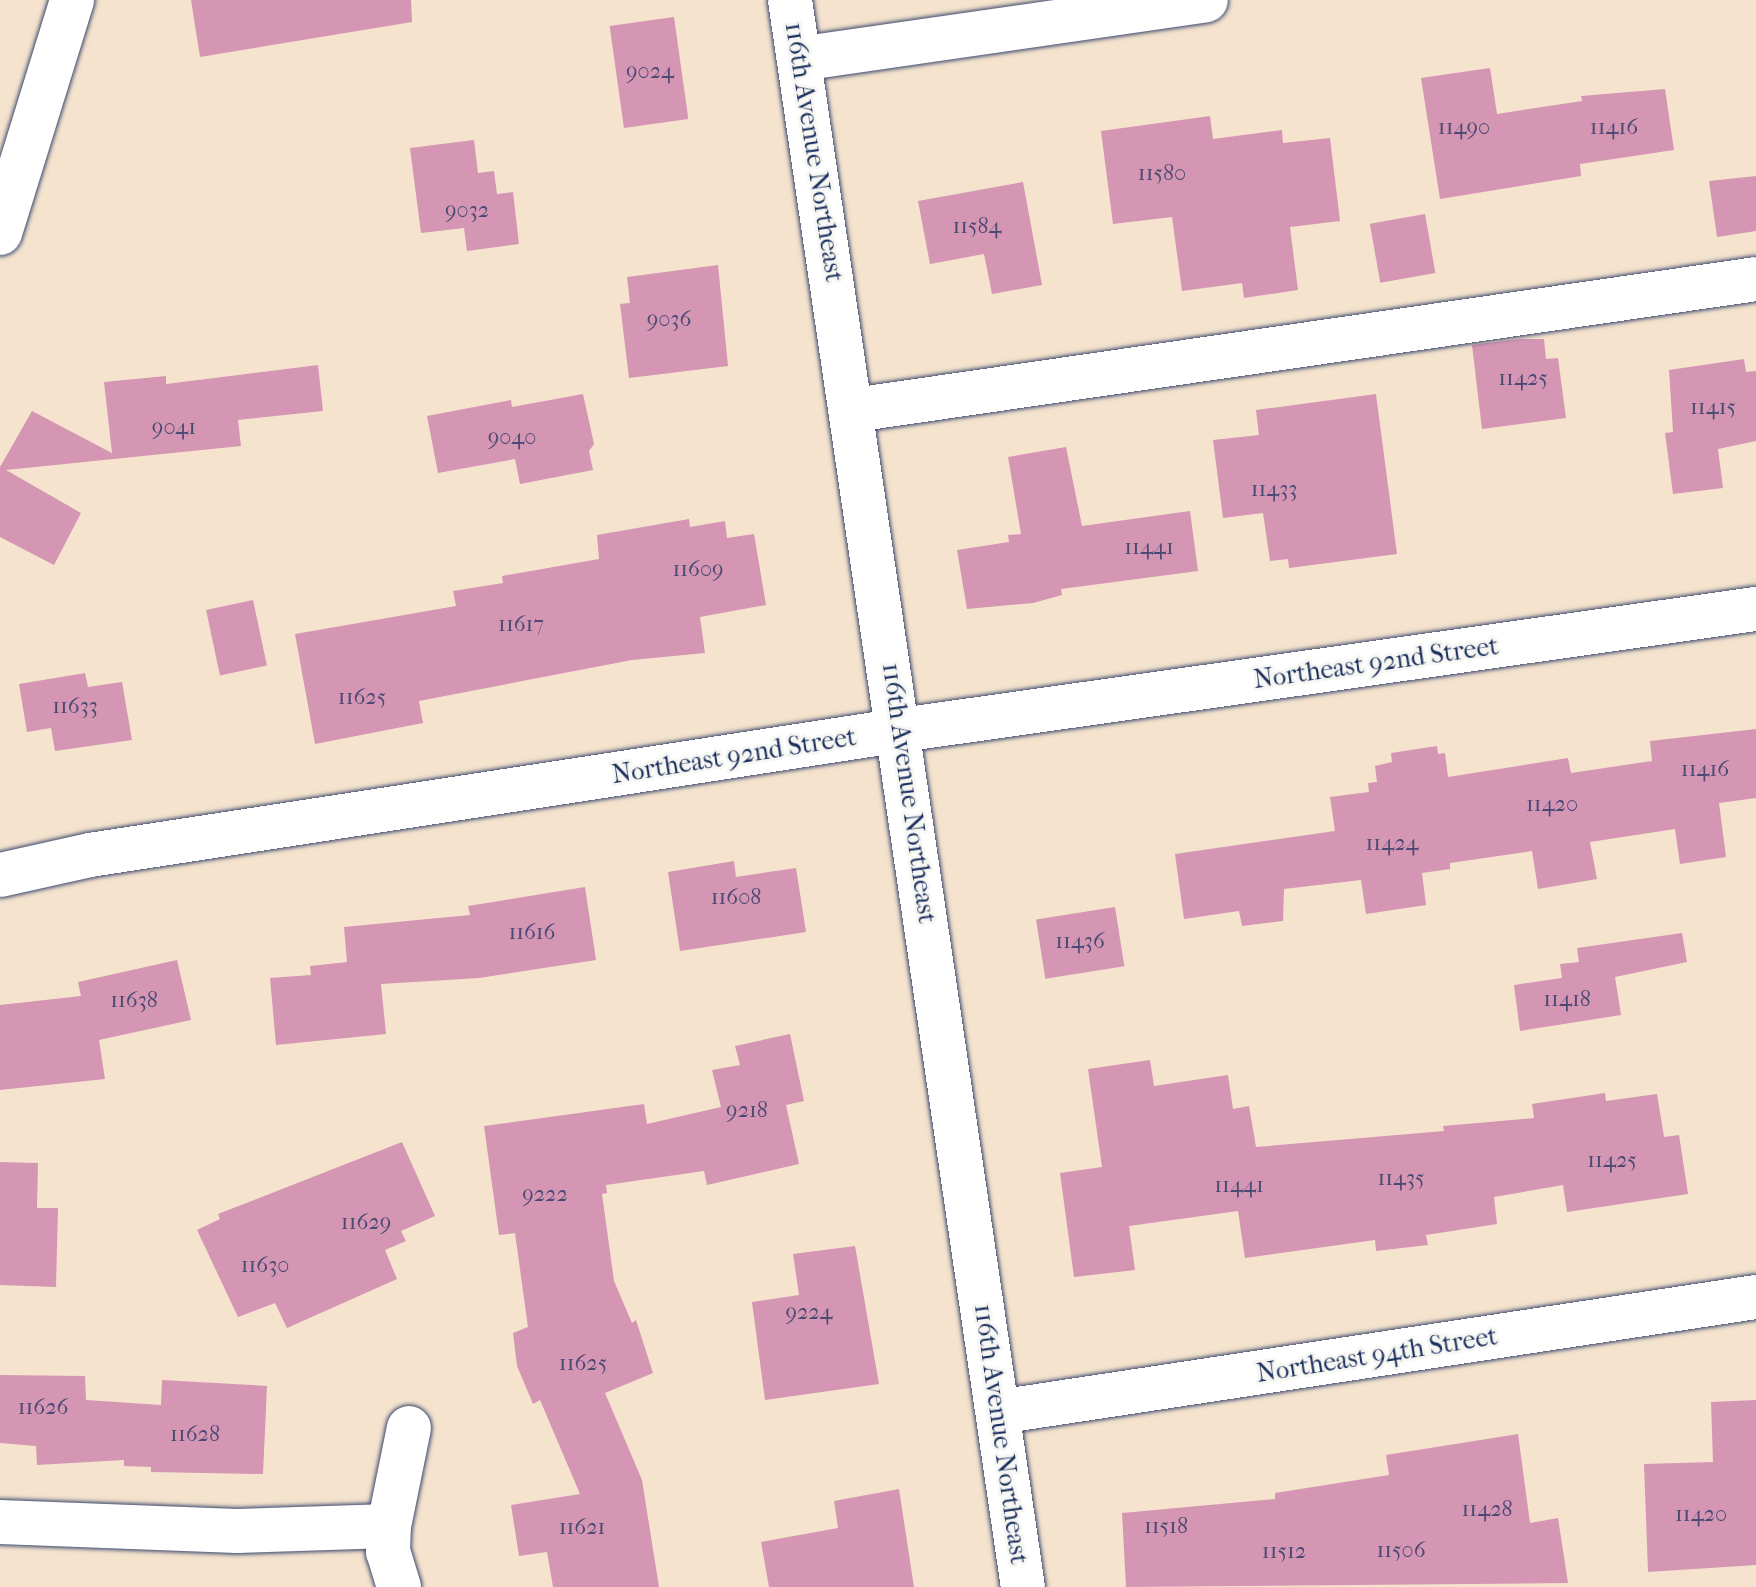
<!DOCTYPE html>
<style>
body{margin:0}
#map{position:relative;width:1756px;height:1587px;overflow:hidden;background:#f5e3ce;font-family:"IM FELL French Canon",serif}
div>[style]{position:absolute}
.building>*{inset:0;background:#d596b4;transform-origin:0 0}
.roads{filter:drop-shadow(0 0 2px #3c4a6f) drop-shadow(0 0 2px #3c4a6f)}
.minor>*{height:44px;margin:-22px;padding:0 22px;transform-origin:22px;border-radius:22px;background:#fff}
span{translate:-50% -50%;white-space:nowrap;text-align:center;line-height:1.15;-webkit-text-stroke:6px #f6f6f2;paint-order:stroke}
.number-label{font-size:22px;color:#4a4974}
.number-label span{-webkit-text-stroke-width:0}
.street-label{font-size:26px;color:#1b2f5e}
</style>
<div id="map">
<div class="building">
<div style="clip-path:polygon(191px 0,411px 0,412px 22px,200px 57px)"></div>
<div style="left:674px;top:17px;width:103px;height:65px;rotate:82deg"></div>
<div style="clip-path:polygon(1490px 68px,1497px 114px,1582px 101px,1581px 96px,1665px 89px,1674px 150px,1580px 164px,1581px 176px,1440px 199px,1421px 78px)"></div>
<div style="clip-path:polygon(1210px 116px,1213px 139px,1282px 130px,1283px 143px,1330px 138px,1340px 221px,1290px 227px,1298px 290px,1244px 298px,1242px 283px,1182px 291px,1172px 217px,1113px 224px,1101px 131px)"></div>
<div style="clip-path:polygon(474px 140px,478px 173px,494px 171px,497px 194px,513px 192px,519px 244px,467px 251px,464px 228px,421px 233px,410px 148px)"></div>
<div style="clip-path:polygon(1756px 176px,1756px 231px,1717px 237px,1709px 181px)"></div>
<div style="clip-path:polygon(1023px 182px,1042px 285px,992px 294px,984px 254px,930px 264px,918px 201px)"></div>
<div style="left:1425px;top:214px;width:60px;height:56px;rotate:80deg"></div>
<div style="clip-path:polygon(718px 265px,728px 366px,629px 378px,620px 304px,630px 303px,627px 277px)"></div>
<div style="clip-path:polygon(1519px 339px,1544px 339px,1546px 359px,1558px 358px,1566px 418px,1482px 429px,1472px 345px)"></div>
<div style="clip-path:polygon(1744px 359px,1746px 372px,1756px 371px,1756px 441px,1718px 449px,1723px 488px,1673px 494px,1665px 433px,1673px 432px,1669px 370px)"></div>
<div style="clip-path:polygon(318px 365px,323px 411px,238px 420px,241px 446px,6px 470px,81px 513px,54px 565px,0 537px,0 467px,32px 411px,112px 453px,104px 382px,166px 376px,166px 384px)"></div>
<div style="clip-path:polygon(583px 394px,594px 444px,589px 451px,593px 470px,520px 484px,515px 459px,438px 473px,427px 416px,511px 400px,512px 407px)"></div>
<div style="clip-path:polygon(1376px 394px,1397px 554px,1289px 568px,1288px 559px,1270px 561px,1263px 513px,1223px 518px,1213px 440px,1259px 435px,1256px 410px)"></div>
<div style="clip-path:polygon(1066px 447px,1082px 526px,1190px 511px,1198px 571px,1061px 589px,1062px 595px,1033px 603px,967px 609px,957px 550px,1009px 542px,1008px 535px,1021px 534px,1008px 457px)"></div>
<div style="clip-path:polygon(689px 519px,690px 527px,725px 521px,727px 538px,754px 534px,766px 605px,700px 617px,705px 653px,632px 660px,419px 701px,423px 723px,315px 744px,295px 634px,456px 606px,453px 591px,503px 583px,502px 576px,599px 559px,597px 535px)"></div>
<div style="left:253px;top:600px;width:67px;height:48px;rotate:78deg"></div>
<div style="clip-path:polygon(85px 673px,88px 687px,122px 682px,132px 740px,55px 751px,51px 728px,27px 732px,19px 684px)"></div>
<div style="clip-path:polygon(1756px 729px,1756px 798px,1719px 803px,1726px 857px,1680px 864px,1675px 829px,1590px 842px,1597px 879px,1538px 889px,1532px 851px,1450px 863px,1450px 869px,1422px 873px,1426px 905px,1366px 914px,1361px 880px,1284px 889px,1283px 921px,1242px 926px,1239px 911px,1184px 919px,1175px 854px,1335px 831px,1330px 797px,1369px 792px,1368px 783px,1377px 782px,1375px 766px,1392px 762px,1391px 753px,1437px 746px,1438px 754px,1445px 753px,1448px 777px,1568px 758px,1571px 773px,1652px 761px,1650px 741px)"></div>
<div style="clip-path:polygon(734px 861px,736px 877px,796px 868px,806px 932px,680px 951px,668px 872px)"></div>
<div style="clip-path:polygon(585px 887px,596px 960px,479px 978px,381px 984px,386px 1034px,276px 1045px,270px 978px,311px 975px,310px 966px,347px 962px,344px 927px,470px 915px,468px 906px)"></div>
<div style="left:1115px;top:907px;width:60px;height:80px;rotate:81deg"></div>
<div style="clip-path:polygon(1682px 933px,1687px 962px,1615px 977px,1621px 1015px,1520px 1031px,1514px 985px,1562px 978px,1560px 964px,1579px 962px,1577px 948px)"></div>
<div style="clip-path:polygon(177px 960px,191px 1020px,99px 1040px,105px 1079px,0 1090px,0 1005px,81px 996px,78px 982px)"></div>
<div style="clip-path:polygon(790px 1034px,804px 1101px,786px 1105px,799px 1164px,707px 1185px,704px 1171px,606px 1185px,607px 1193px,602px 1194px,614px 1281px,632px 1323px,636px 1320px,653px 1373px,605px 1393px,642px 1480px,659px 1587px,553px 1587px,547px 1552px,519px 1556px,511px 1505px,580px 1494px,540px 1400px,533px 1404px,517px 1366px,513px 1333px,528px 1327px,515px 1233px,499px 1235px,484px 1126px,644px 1104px,647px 1124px,721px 1107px,712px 1070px,740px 1065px,735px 1046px)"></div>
<div style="clip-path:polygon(1150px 1060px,1154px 1086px,1228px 1075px,1233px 1109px,1249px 1106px,1256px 1147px,1444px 1131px,1443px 1126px,1534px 1118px,1532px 1104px,1605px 1093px,1606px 1101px,1657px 1094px,1664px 1137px,1679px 1135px,1688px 1194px,1567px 1212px,1563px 1185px,1494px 1197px,1497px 1224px,1426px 1235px,1428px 1245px,1376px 1251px,1375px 1240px,1245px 1258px,1238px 1211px,1129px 1226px,1135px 1270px,1074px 1277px,1060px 1173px,1102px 1167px,1088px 1069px)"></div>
<div style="clip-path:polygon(402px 1142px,435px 1216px,401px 1231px,406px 1241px,385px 1250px,397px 1279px,287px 1328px,275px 1303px,238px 1317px,197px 1230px,220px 1219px,218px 1214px)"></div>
<div style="clip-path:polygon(0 1162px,38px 1163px,37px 1208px,58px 1208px,56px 1287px,0 1285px)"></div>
<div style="clip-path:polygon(855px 1246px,879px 1384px,765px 1400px,752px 1302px,799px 1295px,793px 1254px)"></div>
<div style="clip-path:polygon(0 1375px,85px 1376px,86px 1400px,161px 1405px,162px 1380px,267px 1386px,263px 1474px,151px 1472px,151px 1467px,124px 1466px,124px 1460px,37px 1465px,36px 1446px,0 1443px)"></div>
<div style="clip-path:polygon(1756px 1400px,1756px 1565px,1648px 1572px,1644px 1464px,1713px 1462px,1711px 1402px)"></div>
<div style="clip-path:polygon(1518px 1434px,1530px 1523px,1558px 1518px,1568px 1583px,1126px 1587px,1122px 1513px,1275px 1499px,1275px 1493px,1389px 1475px,1386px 1455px)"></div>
<div style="clip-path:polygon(899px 1489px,914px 1587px,769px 1587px,761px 1542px,838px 1528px,834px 1501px)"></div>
</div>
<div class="roads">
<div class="minor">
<div style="left:790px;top:0;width:1604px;rotate:81.65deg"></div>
<div style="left:799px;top:59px;width:411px;rotate:-8.2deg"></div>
<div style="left:0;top:233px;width:244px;rotate:-72.8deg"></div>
<div style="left:854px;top:410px;width:911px;rotate:-8.26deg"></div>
<div style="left:0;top:875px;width:92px;rotate:-12.5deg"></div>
<div style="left:90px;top:855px;width:821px;rotate:-8.76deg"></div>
<div style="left:901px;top:730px;width:864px;rotate:-8.06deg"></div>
<div style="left:998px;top:1412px;width:767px;rotate:-8.63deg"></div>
<div style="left:0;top:1522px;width:237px;rotate:2.2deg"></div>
<div style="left:237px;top:1531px;width:152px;rotate:-1.9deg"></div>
<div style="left:399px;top:1587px;width:37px;rotate:-107deg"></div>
<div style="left:388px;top:1552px;width:26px;rotate:-88deg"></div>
<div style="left:389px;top:1526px;width:100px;rotate:-78.5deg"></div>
</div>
</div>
<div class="number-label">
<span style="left:650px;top:72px">9024</span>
<span style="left:1464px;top:128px">11490</span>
<span style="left:1614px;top:128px">11416</span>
<span style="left:1162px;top:174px">11580</span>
<span style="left:467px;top:211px">9032</span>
<span style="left:977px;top:227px">11584</span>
<span style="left:669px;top:320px">9036</span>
<span style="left:1523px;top:379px">11425</span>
<span style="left:1713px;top:408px">11415</span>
<span style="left:174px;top:428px">9041</span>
<span style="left:512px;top:438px">9040</span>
<span style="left:1274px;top:490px">11433</span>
<span style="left:1149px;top:548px">11441</span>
<span style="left:698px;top:570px">11609</span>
<span style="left:521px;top:625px">11617</span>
<span style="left:362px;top:698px">11625</span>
<span style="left:75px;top:707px">11633</span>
<span style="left:1705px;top:770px">11416</span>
<span style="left:1552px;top:805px">11420</span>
<span style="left:1392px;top:844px">11424</span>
<span style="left:736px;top:898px">11608</span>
<span style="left:532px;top:933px">11616</span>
<span style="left:1080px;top:942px">11436</span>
<span style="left:1567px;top:1000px">11418</span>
<span style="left:134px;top:1001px">11638</span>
<span style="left:747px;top:1111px">9218</span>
<span style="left:1612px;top:1161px">11425</span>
<span style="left:1401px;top:1179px">11435</span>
<span style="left:1239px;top:1186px">11441</span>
<span style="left:545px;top:1195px">9222</span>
<span style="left:366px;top:1223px">11629</span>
<span style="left:265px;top:1266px">11630</span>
<span style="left:809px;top:1313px">9224</span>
<span style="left:583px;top:1364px">11625</span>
<span style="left:43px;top:1408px">11626</span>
<span style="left:195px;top:1435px">11628</span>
<span style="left:1487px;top:1510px">11428</span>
<span style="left:1701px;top:1515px">11420</span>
<span style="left:1166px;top:1527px">11518</span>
<span style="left:582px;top:1528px">11621</span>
<span style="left:1401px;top:1551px">11506</span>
<span style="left:1284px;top:1552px">11512</span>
</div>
<div class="street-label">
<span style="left:814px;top:152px;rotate:81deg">116th Avenue Northeast</span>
<span style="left:1376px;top:663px;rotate:-8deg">Northeast 92nd Street</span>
<span style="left:734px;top:756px;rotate:-9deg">Northeast 92nd Street</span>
<span style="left:909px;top:793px;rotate:82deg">116th Avenue Northeast</span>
<span style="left:1377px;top:1355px;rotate:-9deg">Northeast 94th Street</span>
<span style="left:1001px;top:1434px;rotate:82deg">116th Avenue Northeast</span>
</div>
</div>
